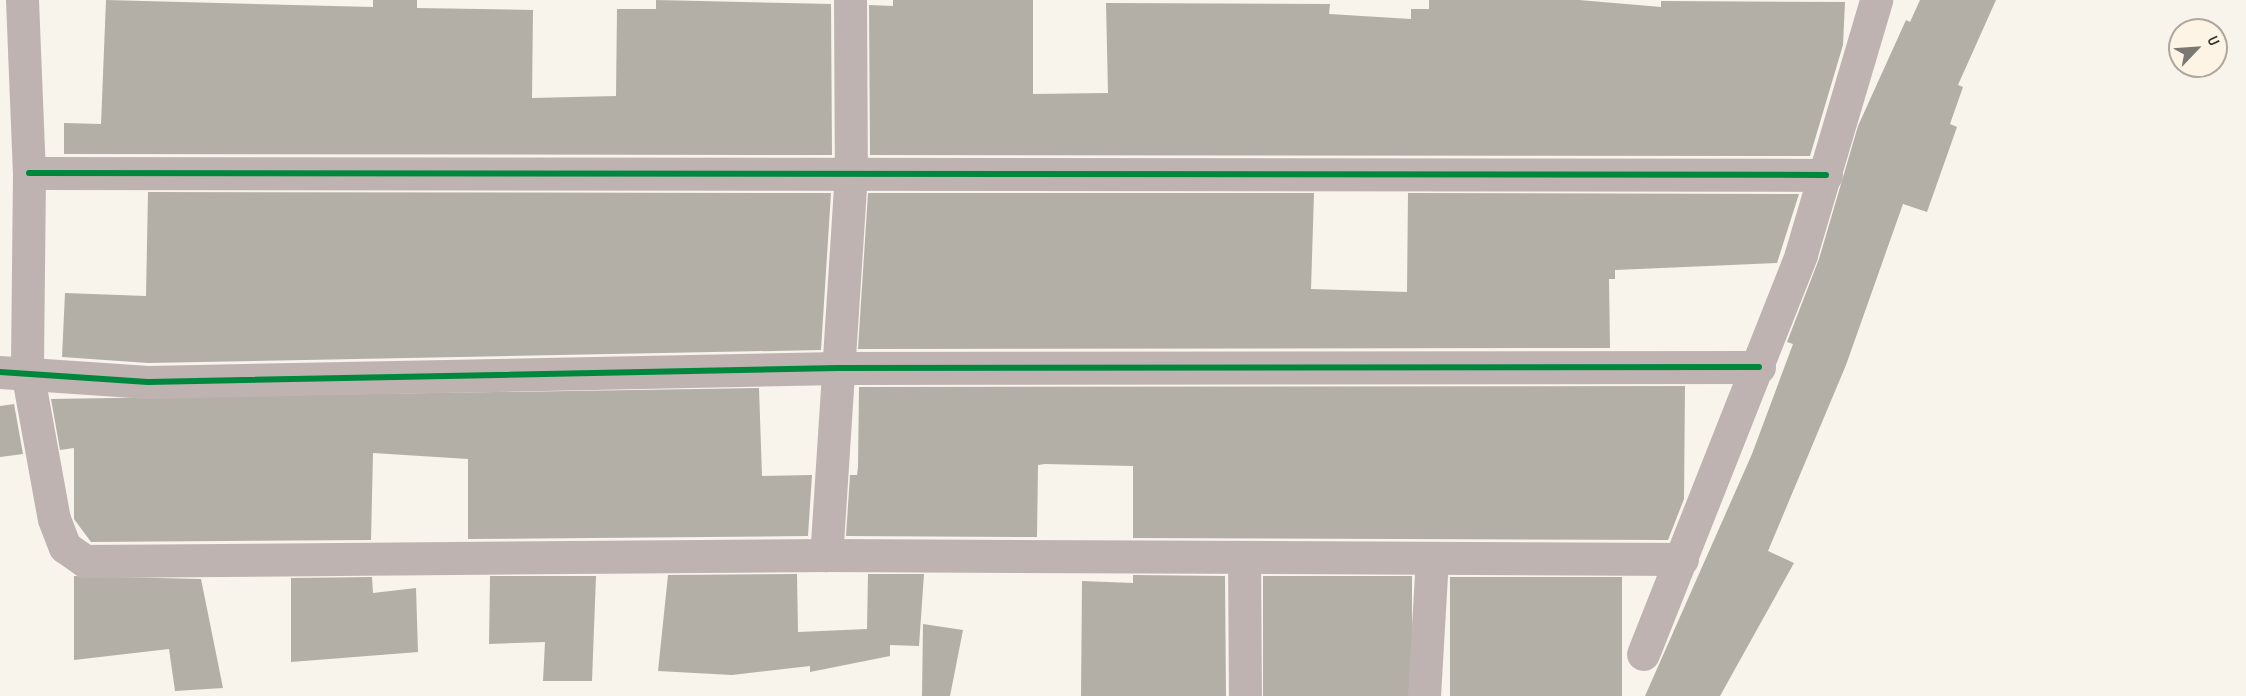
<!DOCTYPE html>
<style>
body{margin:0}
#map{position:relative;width:2246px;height:696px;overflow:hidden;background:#f8f3eb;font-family:"Sofia Sans Condensed",sans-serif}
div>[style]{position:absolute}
.building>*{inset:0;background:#b4afa6;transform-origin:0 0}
.minor>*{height:33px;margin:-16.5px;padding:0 16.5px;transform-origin:16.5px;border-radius:16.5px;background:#beb3b0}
.cycleway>*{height:6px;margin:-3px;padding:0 3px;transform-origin:3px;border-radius:3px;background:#00873e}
span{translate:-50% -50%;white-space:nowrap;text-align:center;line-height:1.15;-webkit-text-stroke:6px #fdf4e6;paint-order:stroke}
.north{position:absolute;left:2168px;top:18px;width:60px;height:60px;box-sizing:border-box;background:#fdf4e6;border:2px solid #aea79d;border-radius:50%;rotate:65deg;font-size:16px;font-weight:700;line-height:24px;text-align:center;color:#37342f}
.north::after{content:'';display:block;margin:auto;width:21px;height:27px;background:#7b7771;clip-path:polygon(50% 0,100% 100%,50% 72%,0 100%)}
</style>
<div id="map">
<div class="building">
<div style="clip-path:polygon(106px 0,373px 7px,373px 0,417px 0,417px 8px,533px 10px,532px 98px,616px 96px,617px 9px,656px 9px,656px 0,831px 4px,832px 155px,64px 154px,64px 123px,101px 124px)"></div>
<div style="clip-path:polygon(893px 0,1033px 0,1033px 94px,1108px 93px,1106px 3px,1330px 4px,1329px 14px,1411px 19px,1411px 9px,1429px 9px,1429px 0,1579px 0,1661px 7px,1661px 1px,1845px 2px,1843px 45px,1810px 156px,870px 155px,869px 5px,893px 6px)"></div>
<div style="clip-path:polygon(1920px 0,1996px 0,1958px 85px,1963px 87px,1950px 124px,1957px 127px,1927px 212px,1903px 204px,1846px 365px,1768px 551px,1794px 563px,1720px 696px,1645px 696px,1752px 454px,1793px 344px,1787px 342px,1819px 259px,1858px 126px,1906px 20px,1910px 22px)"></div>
<div style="clip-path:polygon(148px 192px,831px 193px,821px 350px,148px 363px,62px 357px,65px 293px,146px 296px)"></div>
<div style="clip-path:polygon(868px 193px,1314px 193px,1311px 289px,1407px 292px,1408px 193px,1799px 194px,1777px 263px,1615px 270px,1615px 279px,1609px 279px,1610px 348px,858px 349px)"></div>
<div style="clip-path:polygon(1685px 386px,1684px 499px,1668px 540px,1133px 538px,1133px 466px,1045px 464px,1038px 465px,1037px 537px,846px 536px,850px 475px,857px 475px,858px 467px,859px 387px)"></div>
<div style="clip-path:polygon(759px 388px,762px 476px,812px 475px,808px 536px,468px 539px,468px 459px,373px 453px,371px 540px,91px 542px,74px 519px,74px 448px,60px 450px,51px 399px)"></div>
<div style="clip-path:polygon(14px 404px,23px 454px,0 457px,0 406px)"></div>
<div style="clip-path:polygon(797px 574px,798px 632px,867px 629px,868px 574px,924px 574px,919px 646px,890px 645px,890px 656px,810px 672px,810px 666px,732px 675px,658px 671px,668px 575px)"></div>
<div style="clip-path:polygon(1133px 575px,1225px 576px,1226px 696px,1081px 696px,1082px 581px,1133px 583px)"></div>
<div style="clip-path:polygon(74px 576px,201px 579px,223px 688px,175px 691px,169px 649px,74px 660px)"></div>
<div style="clip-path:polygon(490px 576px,596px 576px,592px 681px,543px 681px,545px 642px,489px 644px)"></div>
<div style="left:1263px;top:576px;width:149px;height:120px"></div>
<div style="clip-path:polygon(372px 577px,373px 593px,416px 588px,418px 652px,291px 662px,291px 578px)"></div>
<div style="left:1450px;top:577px;width:172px;height:119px"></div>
<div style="clip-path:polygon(923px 624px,963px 630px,950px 696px,922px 696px)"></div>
</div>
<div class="minor">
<div style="left:22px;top:0;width:173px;rotate:87.7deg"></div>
<div style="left:29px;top:173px;width:198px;rotate:90.6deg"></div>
<div style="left:27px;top:371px;width:150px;rotate:79.7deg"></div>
<div style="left:54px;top:519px;width:30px;rotate:69deg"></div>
<div style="left:65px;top:547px;width:24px;rotate:35deg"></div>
<div style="left:85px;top:561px;width:741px;rotate:-0.46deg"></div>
<div style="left:850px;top:0;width:172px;rotate:89.7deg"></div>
<div style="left:851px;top:172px;width:384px;rotate:93.7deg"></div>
<div style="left:826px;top:555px;width:856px;rotate:0.27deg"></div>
<div style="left:29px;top:173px;width:1797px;rotate:0.06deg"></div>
<div style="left:0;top:372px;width:148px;rotate:3.9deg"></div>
<div style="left:148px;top:382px;width:690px;rotate:-1.16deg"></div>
<div style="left:838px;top:368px;width:921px;rotate:-0.06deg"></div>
<div style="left:1244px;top:557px;width:139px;rotate:89.6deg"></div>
<div style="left:1643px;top:654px;width:430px;rotate:-68.4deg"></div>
<div style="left:1801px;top:254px;width:265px;rotate:-73.5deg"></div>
<div style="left:1424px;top:696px;width:138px;rotate:-86.7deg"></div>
</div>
<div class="cycleway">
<div style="left:29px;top:173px;width:1797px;rotate:0.06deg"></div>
<div style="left:0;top:372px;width:148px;rotate:3.9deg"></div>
<div style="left:148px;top:382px;width:690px;rotate:-1.16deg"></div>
<div style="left:838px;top:368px;width:921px;rotate:-0.06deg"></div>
</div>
<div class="north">U</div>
</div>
